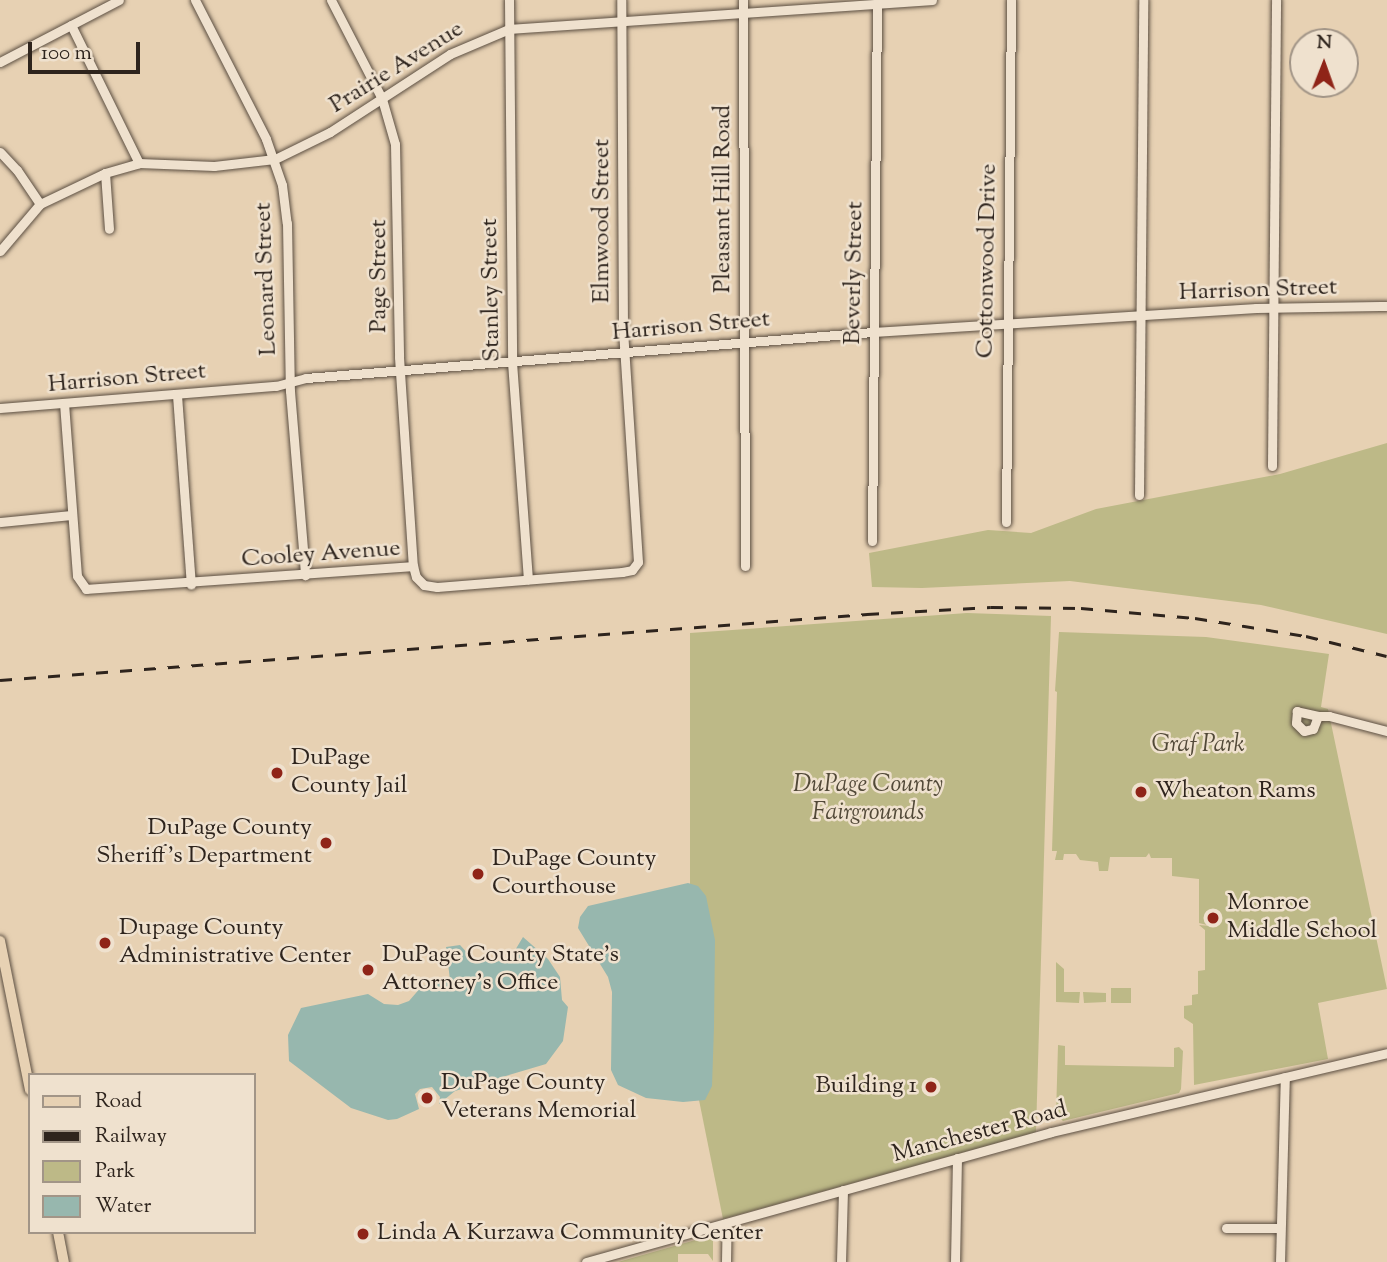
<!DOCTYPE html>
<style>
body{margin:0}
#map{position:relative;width:1387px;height:1262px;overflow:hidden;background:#e7d1b3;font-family:"Sorts Mill Goudy",serif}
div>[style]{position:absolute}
.green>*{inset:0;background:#bdb987;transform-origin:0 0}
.water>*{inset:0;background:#97b7ae}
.roads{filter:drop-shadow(0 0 2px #5c4f42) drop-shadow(0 0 2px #5c4f42)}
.minor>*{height:9px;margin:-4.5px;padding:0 4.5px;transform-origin:4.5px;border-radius:4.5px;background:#efe1ce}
.major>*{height:10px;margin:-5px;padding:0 5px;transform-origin:5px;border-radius:5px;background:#e7d1b3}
.rail>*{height:2.5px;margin-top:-1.25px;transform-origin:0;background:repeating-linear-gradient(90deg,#2e241d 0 12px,transparent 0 24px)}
.dots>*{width:19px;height:19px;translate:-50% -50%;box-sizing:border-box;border:4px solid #efe1ce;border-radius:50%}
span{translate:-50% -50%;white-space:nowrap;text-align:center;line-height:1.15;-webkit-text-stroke:5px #efe1ce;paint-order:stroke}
.street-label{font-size:24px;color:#2e241d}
.park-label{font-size:24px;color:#524938;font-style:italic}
.poi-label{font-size:24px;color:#2e241d}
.left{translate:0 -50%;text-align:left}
.right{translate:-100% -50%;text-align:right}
.legend{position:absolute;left:28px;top:1073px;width:228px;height:161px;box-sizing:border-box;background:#efe1ce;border:2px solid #a29587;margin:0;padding:9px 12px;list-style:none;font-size:21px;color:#2e241d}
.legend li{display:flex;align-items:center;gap:14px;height:35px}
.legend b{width:35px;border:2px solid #a29587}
.north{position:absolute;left:1289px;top:28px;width:70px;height:70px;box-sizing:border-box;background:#efe1ce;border:2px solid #a29587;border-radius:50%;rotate:1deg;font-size:19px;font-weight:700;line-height:28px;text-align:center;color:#2e241d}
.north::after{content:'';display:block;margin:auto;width:24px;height:32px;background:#8f2418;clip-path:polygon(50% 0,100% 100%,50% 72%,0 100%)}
.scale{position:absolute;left:28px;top:42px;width:112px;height:32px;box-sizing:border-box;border:4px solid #2e241d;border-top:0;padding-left:9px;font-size:21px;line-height:24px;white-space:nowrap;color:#2e241d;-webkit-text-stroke:5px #efe1ce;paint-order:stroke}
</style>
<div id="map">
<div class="green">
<div style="clip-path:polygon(1387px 443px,1387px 634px,1261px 605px,1070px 581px,922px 588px,872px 587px,869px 553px,988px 530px,1031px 533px,1096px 509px,1280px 474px)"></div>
<div style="clip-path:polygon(967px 613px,1051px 616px,1036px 1132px,723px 1219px,699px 1100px,690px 893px,690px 633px)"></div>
<div style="clip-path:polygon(1059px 632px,1206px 637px,1329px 654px,1321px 707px,1328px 709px,1387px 989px,1318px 1003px,1328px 1059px,1194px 1085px,1193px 1024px,1184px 1018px,1184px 1006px,1192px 1005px,1192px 995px,1198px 994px,1198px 971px,1205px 970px,1205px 930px,1199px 925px,1211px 926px,1199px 923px,1199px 879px,1172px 876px,1172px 858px,1151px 858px,1149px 853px,1146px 857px,1110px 857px,1108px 871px,1099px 871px,1098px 862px,1080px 860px,1076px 854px,1064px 854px,1063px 860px,1055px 860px,1057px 851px,1052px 851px,1057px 692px,1055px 691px)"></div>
<div style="clip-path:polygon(1056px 962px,1064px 969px,1064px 992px,1080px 992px,1079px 1003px,1056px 1002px)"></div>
<div style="left:1111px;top:988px;width:20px;height:15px"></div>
<div style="clip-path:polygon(1083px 992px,1106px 993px,1106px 1002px,1084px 1003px)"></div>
<div style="clip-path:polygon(1058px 1045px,1065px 1046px,1065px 1065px,1174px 1067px,1174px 1048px,1179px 1047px,1183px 1051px,1181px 1089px,1179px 1093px,1063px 1121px,1056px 1115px)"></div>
<div style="clip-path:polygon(713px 1235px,713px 1261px,708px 1254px,678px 1254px,678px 1262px,618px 1262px)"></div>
</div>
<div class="water">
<div style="clip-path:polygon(688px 883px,698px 886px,706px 896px,715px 940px,714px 1027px,712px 1086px,705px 1100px,683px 1102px,646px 1098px,618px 1085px,611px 1070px,612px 992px,608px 977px,578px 928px,580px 917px,588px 906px)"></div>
<div style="clip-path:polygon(523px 937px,548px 959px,560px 977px,562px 1000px,568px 1007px,563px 1041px,546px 1064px,455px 1091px,439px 1104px,440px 1097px,432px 1087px,420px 1089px,415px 1094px,419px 1109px,397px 1119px,388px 1120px,351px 1108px,289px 1061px,288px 1035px,301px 1008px,368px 994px,384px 1004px,398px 1005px,409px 1001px,422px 986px,450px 980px,446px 947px,460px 945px,471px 957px,493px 963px,511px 957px)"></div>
</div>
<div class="roads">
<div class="minor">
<div style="left:195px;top:0;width:156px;rotate:62.9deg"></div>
<div style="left:266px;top:139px;width:49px;rotate:70.8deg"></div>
<div style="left:282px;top:185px;width:38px;rotate:83deg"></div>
<div style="left:287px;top:223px;width:168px;rotate:89deg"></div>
<div style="left:290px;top:391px;width:185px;rotate:85.3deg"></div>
<div style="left:331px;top:0;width:111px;rotate:62.7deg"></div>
<div style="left:382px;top:99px;width:47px;rotate:73.9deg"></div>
<div style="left:395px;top:144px;width:213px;rotate:88.9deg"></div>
<div style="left:399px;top:357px;width:209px;rotate:86.2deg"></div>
<div style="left:413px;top:566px;width:11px;rotate:75deg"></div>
<div style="left:416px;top:577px;width:11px;rotate:45deg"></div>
<div style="left:424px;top:585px;width:13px;rotate:9deg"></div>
<div style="left:437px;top:587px;width:186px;rotate:-4.6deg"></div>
<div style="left:622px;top:572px;width:10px;rotate:-11deg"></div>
<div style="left:632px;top:570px;width:10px;rotate:-53deg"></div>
<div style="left:638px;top:562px;width:232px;rotate:-93.7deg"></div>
<div style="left:623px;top:330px;width:330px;rotate:-90.3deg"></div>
<div style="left:509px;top:0;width:362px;rotate:89.5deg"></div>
<div style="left:512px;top:362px;width:218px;rotate:85.8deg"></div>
<div style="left:743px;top:0;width:566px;rotate:89.8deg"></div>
<div style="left:71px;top:25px;width:154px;rotate:63.8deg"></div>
<div style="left:0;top:62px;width:134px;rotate:-27.5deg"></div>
<div style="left:0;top:152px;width:25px;rotate:47deg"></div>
<div style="left:17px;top:170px;width:41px;rotate:55.9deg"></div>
<div style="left:105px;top:173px;width:56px;rotate:85.9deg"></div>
<div style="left:0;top:251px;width:62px;rotate:-49.6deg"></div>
<div style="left:40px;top:204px;width:72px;rotate:-25.5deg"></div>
<div style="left:105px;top:173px;width:35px;rotate:-16deg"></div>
<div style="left:139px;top:163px;width:75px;rotate:2.3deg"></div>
<div style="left:214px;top:166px;width:61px;rotate:-6.5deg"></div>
<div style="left:275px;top:159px;width:61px;rotate:-26.1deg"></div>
<div style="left:330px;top:132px;width:143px;rotate:-33deg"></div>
<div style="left:450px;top:54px;width:64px;rotate:-23deg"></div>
<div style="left:509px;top:29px;width:424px;rotate:-3.9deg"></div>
<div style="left:177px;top:395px;width:190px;rotate:85.8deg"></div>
<div style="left:64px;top:403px;width:173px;rotate:85.7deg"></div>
<div style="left:77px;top:576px;width:16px;rotate:55deg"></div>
<div style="left:86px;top:589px;width:328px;rotate:-4deg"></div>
<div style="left:0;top:408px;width:277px;rotate:-4.6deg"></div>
<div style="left:276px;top:386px;width:31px;rotate:-15deg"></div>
<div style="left:306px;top:378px;width:569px;rotate:-4.64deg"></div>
<div style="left:873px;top:332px;width:384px;rotate:-3.6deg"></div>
<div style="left:1256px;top:308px;width:131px;rotate:-0.9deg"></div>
<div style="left:1272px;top:466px;width:466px;rotate:-89.5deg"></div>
<div style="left:1139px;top:495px;width:495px;rotate:-89.5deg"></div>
<div style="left:0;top:522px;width:72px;rotate:-5.6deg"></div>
<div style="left:1006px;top:522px;width:522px;rotate:-89.45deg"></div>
<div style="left:872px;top:541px;width:536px;rotate:-89.47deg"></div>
<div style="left:1318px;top:716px;width:22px;rotate:-167deg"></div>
<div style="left:1297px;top:711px;width:12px;rotate:95deg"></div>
<div style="left:1296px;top:723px;width:11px;rotate:45deg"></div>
<div style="left:1304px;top:731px;width:9px;rotate:-13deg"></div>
<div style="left:1313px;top:729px;width:14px;rotate:-69deg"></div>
<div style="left:1318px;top:716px;width:11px"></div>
<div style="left:1329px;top:716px;width:60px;rotate:14.5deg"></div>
<div style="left:1226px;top:1228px;width:54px"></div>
<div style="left:586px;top:1262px;width:483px;rotate:-15.6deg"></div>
<div style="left:1051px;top:1132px;width:345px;rotate:-13.2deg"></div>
<div style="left:726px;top:1262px;width:39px;rotate:-89deg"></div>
<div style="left:841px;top:1262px;width:72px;rotate:-88.4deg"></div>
<div style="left:955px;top:1262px;width:104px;rotate:-88.9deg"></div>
<div style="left:1280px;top:1262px;width:185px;rotate:-88.5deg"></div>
</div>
<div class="major">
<div style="left:0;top:941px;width:152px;rotate:78.6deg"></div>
<div style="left:58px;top:1232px;width:31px;rotate:79deg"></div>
</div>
</div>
<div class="rail">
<div style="left:0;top:680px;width:870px;rotate:-4.35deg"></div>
<div style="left:867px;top:614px;width:124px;rotate:-3.2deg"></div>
<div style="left:991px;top:607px;width:90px;rotate:0.6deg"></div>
<div style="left:1081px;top:608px;width:114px;rotate:5deg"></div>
<div style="left:1195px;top:618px;width:112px;rotate:9.2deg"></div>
<div style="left:1306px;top:636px;width:83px;rotate:13.9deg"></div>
</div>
<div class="dots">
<div style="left:277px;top:773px;background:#8f2418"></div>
<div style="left:1141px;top:792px;background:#8f2418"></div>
<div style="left:326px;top:843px;background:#8f2418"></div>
<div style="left:478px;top:874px;background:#8f2418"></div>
<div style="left:1213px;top:918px;background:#8f2418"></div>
<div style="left:105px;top:943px;background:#8f2418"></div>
<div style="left:368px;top:970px;background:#8f2418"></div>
<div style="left:931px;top:1087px;background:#8f2418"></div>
<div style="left:427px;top:1098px;background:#8f2418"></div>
<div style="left:363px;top:1234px;background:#8f2418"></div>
</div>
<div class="street-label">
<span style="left:397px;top:68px;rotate:-32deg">Prairie Avenue</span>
<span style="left:724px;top:199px;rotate:-90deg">Pleasant Hill Road</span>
<span style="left:603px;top:221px;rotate:-90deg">Elmwood Street</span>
<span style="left:988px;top:261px;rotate:-89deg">Cottonwood Drive</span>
<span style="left:855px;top:273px;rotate:-89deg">Beverly Street</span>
<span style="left:380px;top:276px;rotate:-90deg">Page Street</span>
<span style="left:267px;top:279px;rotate:-92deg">Leonard Street</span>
<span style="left:492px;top:290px;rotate:-91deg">Stanley Street</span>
<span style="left:1258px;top:291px;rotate:-2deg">Harrison Street</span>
<span style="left:691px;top:327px;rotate:-5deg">Harrison Street</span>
<span style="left:127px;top:379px;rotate:-5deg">Harrison Street</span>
<span style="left:321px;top:555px;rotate:-4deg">Cooley Avenue</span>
<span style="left:980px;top:1133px;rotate:-15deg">Manchester Road</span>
</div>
<div class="park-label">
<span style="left:1198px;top:746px">Graf Park</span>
<span style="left:868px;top:800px">DuPage County<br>Fairgrounds</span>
</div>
<div class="poi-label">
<span class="left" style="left:291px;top:773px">DuPage<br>County Jail</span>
<span class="left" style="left:1155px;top:792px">Wheaton Rams</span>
<span class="right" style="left:312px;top:843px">DuPage County<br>Sheriff's Department</span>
<span class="left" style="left:492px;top:874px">DuPage County<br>Courthouse</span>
<span class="left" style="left:1227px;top:918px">Monroe<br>Middle School</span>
<span class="left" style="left:119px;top:943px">Dupage County<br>Administrative Center</span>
<span class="left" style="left:382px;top:970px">DuPage County State's<br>Attorney's Office</span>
<span class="left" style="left:441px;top:1098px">DuPage County<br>Veterans Memorial</span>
<span class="right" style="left:917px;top:1087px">Building 1</span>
<span class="left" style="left:377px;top:1234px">Linda A Kurzawa Community Center</span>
</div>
<ul class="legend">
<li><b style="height:9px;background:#e7d1b3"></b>Road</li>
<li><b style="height:9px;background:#2e241d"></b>Railway</li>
<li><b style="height:19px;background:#bdb987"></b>Park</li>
<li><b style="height:19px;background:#97b7ae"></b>Water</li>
</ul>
<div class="north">N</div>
<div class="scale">100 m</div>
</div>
